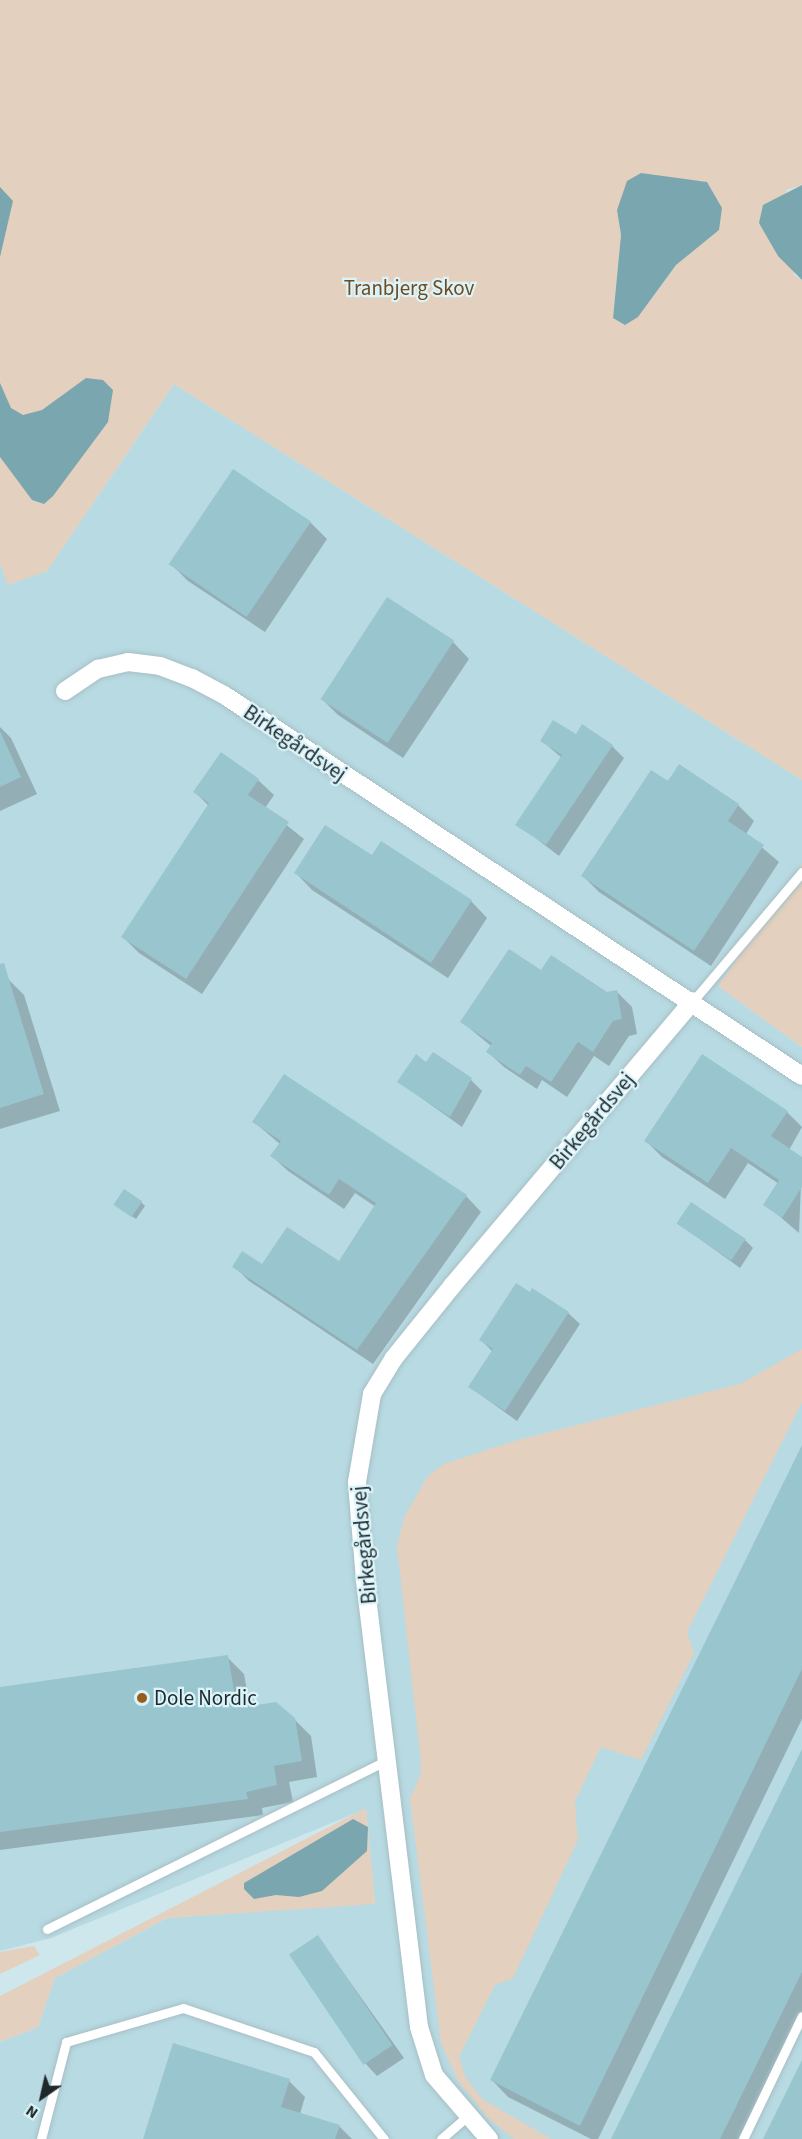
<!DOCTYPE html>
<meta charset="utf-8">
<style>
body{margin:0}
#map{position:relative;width:802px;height:2139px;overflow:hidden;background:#cde7ed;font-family:"Source Sans 3",sans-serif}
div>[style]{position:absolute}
.built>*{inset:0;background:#b8dae2}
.green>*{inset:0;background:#e4d0be}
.water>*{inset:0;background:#7aa6af}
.shadow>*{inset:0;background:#0003}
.building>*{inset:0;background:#98c5ce;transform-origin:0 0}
.roads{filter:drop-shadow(0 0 2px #a6bfc5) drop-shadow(0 0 2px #a6bfc5)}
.service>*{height:9px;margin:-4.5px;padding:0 4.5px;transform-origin:4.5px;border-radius:4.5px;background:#fff}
.minor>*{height:18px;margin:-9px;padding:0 9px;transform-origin:9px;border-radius:9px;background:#fff}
.dots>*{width:16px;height:16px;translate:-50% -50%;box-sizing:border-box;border:3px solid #daf4fa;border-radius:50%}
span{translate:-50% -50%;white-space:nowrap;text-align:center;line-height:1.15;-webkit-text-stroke:4.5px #daf4fa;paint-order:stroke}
.park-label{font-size:21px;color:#724a20}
.street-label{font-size:21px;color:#1f282b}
.poi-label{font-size:21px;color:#1f282b}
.left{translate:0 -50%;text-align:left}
.north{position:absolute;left:12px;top:2067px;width:60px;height:60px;-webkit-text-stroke:4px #daf4fa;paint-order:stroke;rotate:214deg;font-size:16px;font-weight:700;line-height:24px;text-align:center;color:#1f282b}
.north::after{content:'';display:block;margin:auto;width:21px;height:27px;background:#1f282b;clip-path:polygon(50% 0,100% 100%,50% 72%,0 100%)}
</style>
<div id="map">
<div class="built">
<div style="clip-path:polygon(174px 384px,802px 780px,802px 864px,718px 986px,802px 1047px,802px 2139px,0 2139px,0 2042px,38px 2027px,55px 1978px,167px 1918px,375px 1903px,366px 1809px,51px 1938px,0 1951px,0 563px,8px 584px,47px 571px)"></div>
</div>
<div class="green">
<div style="clip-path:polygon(evenodd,0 0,802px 0,802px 185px,786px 190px,794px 275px,802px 280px,802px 780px,174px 384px,47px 571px,8px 585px,0 563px,0 0,641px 173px,664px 177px,719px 230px,676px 265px,638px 317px,613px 318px,621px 235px,617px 210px,641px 173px)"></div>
<div style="clip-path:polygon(802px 864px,802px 1047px,718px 986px)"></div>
<div style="clip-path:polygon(802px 1349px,802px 1402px,687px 1632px,694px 1653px,641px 1760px,601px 1747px,575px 1801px,578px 1840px,513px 1978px,495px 1985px,459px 2057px,466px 2078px,482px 2099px,551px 2139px,514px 2139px,488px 2118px,458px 2081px,441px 2043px,410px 1799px,421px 1773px,420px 1754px,397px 1546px,404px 1518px,427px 1477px,444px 1464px,518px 1440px,740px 1384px)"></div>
<div style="clip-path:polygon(366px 1808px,375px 1904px,167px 1918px,55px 1978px,38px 2027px,0 2042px,0 1996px)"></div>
<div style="clip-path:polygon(34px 1946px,40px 1955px,0 1974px,0 1952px)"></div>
</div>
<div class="water">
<div style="clip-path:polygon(641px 173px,707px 182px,722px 208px,719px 230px,676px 265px,638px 317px,625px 325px,613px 318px,621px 235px,617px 210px,627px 181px)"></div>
<div style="clip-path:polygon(802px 185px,802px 280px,778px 256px,759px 223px,763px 205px)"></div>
<div style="clip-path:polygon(0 187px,13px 201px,0 257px)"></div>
<div style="clip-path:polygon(86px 378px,103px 380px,113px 390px,108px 422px,53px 496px,44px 504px,32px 500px,0 457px,0 383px,11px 408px,23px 415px,42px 410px)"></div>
<div style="clip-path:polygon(353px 1819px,368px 1827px,367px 1851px,322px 1891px,299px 1897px,276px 1895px,254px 1899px,244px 1889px,244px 1883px)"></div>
</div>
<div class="shadow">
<div style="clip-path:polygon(234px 471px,310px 522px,327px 539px,265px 632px,188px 581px,172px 565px)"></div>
<div style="clip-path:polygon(453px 642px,469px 659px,403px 758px,338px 715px,321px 698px)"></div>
<div style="clip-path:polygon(0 727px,11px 738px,37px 794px,0 811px)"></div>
<div style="clip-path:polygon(577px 736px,612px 746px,624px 758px,559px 856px,517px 824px,562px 758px,542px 741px)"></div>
<div style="clip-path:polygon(680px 767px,738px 805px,754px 821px,746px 834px,779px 862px,711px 966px,599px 892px,583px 876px)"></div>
<div style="clip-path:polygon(258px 780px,274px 795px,265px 808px,304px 839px,202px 994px,139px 953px,123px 937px,209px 806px,195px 792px)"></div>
<div style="clip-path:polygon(372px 857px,471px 901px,487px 918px,448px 978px,312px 890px,296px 873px)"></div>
<div style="clip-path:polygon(541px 972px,607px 994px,616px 991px,632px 1007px,637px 1034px,629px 1036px,609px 1066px,594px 1056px,567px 1097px,542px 1080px,537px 1089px,504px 1067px,488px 1052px,491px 1046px,462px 1022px)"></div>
<div style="clip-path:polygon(7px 978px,24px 995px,60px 1111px,0 1129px,0 980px)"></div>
<div style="clip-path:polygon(427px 1064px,471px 1080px,482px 1091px,462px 1127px,399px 1082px)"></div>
<div style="clip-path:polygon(284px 1076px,466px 1196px,481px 1212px,373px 1364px,249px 1281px,234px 1266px,340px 1264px,376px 1207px,355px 1193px,344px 1209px,288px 1171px,272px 1156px,280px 1144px,254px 1122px)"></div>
<div style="clip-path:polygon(787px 1112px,802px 1127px,789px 1150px,802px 1159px,799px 1233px,765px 1204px,779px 1184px,748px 1163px,725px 1199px,662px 1157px,646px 1141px)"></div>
<div style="clip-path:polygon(141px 1202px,145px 1206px,136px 1219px,120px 1208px)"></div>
<div style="clip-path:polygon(678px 1223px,745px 1240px,753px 1248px,740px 1268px)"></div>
<div style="clip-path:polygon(568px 1313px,580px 1324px,517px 1421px,470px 1387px,493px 1352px,481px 1340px)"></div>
<div style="clip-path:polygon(802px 1448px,802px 1719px,598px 2139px,591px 2139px,508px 2097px,492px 2080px)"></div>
<div style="clip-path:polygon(227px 1657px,244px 1674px,250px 1708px,294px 1719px,311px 1736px,317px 1777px,289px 1782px,293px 1802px,262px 1808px,263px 1815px,0 1850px,0 1689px)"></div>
<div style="clip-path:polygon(802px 1752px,802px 2021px,744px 2139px,613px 2139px)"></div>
<div style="clip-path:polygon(318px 1937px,404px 2058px,377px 2076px,365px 2063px)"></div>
<div style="clip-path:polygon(289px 2081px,305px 2097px,300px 2114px,339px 2126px,352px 2139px,144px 2139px)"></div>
</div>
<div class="building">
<div style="left:233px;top:469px;width:94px;height:115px;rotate:34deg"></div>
<div style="left:387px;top:597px;width:80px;height:122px;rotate:33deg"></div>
<div style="clip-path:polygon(553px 720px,576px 734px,582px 724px,613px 745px,546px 845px,515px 825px,562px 755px,540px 741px)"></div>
<div style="clip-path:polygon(0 731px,21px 777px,0 787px)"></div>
<div style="clip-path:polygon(221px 752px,259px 779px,248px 795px,289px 822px,186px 979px,121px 937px,209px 803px,193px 792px)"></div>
<div style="clip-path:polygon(679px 764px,739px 804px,728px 821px,764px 845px,694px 951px,581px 876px,651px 770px,668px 781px)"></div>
<div style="clip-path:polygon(325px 825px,372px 855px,381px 841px,472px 900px,431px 963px,294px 873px)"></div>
<div style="clip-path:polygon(509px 949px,541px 970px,551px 955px,607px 992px,617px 990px,622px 1019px,613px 1021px,593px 1052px,578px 1042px,551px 1082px,526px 1066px,520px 1075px,486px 1052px,492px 1043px,460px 1022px)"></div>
<div style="clip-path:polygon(4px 963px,44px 1094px,0 1108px,0 964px)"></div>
<div style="clip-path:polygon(433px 1052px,472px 1078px,450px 1117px,397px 1082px,416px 1054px,426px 1062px)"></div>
<div style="clip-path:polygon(702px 1054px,788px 1111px,771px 1136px,802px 1157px,802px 1187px,782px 1218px,763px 1205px,779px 1180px,731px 1148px,708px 1183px,644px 1141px)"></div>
<div style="clip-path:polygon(284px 1074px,467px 1195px,357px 1350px,232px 1267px,242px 1251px,262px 1264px,287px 1227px,339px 1261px,376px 1203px,339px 1179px,329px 1195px,270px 1156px,281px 1141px,252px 1122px)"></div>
<div style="left:124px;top:1189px;width:22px;height:19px;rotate:34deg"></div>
<div style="left:691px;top:1202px;width:66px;height:26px;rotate:34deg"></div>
<div style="clip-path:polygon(516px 1283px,530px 1292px,532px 1288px,569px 1312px,505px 1411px,468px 1387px,493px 1349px,479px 1340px)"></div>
<div style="clip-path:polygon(802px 1445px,802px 1669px,580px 2126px,490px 2080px)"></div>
<div style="clip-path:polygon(228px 1655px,237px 1708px,276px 1702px,295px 1718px,302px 1761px,274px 1766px,277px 1785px,246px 1792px,248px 1799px,0 1832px,0 1687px)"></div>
<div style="clip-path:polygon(802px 1749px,802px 1972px,720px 2139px,611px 2139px)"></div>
<div style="left:318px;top:1935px;width:133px;height:35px;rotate:56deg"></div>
<div style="clip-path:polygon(173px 2043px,290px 2079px,281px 2107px,340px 2125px,335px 2139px,143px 2139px)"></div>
<div style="clip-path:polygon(802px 2060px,802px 2139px,763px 2139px)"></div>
</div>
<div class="roads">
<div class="service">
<div style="left:693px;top:1001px;width:169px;rotate:-49.8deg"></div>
<div style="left:47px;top:1929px;width:380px;rotate:-26.4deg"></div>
<div style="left:41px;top:2139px;width:100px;rotate:-75.5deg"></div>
<div style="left:66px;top:2042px;width:122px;rotate:-16.2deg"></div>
<div style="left:183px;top:2008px;width:138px;rotate:18.6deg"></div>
<div style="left:314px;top:2052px;width:112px;rotate:51.2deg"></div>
<div style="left:441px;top:2139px;width:33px;rotate:-41deg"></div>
<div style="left:743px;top:2139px;width:136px;rotate:-64.4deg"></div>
</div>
<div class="minor">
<div style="left:65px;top:691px;width:40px;rotate:-34deg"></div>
<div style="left:98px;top:669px;width:31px;rotate:-13deg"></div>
<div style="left:128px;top:662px;width:32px;rotate:7deg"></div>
<div style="left:160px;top:666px;width:34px;rotate:21deg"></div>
<div style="left:192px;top:678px;width:36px;rotate:28deg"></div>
<div style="left:224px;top:695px;width:692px;rotate:33.39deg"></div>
<div style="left:489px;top:2139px;width:84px;rotate:-130.7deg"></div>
<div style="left:434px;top:2075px;width:50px;rotate:-107.4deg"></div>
<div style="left:419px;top:2027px;width:450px;rotate:-96.9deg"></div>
<div style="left:365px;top:1580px;width:98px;rotate:-94.7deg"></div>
<div style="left:357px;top:1482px;width:89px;rotate:-80.3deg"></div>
<div style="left:372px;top:1394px;width:42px;rotate:-58.6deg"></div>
<div style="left:394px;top:1358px;width:92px;rotate:-51.1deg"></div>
<div style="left:452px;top:1286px;width:373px;rotate:-49.8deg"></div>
</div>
</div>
<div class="dots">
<div style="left:142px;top:1698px;background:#975e1b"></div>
</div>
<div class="park-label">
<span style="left:409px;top:288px">Tranbjerg Skov</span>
</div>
<div class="street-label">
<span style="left:295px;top:743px;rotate:34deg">Birkegårdsvej</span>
<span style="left:592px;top:1121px;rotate:-50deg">Birkegårdsvej</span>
<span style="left:364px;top:1545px;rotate:-95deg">Birkegårdsvej</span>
</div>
<div class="poi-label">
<span class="left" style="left:154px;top:1698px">Dole Nordic</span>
</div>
<div class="north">N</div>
</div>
